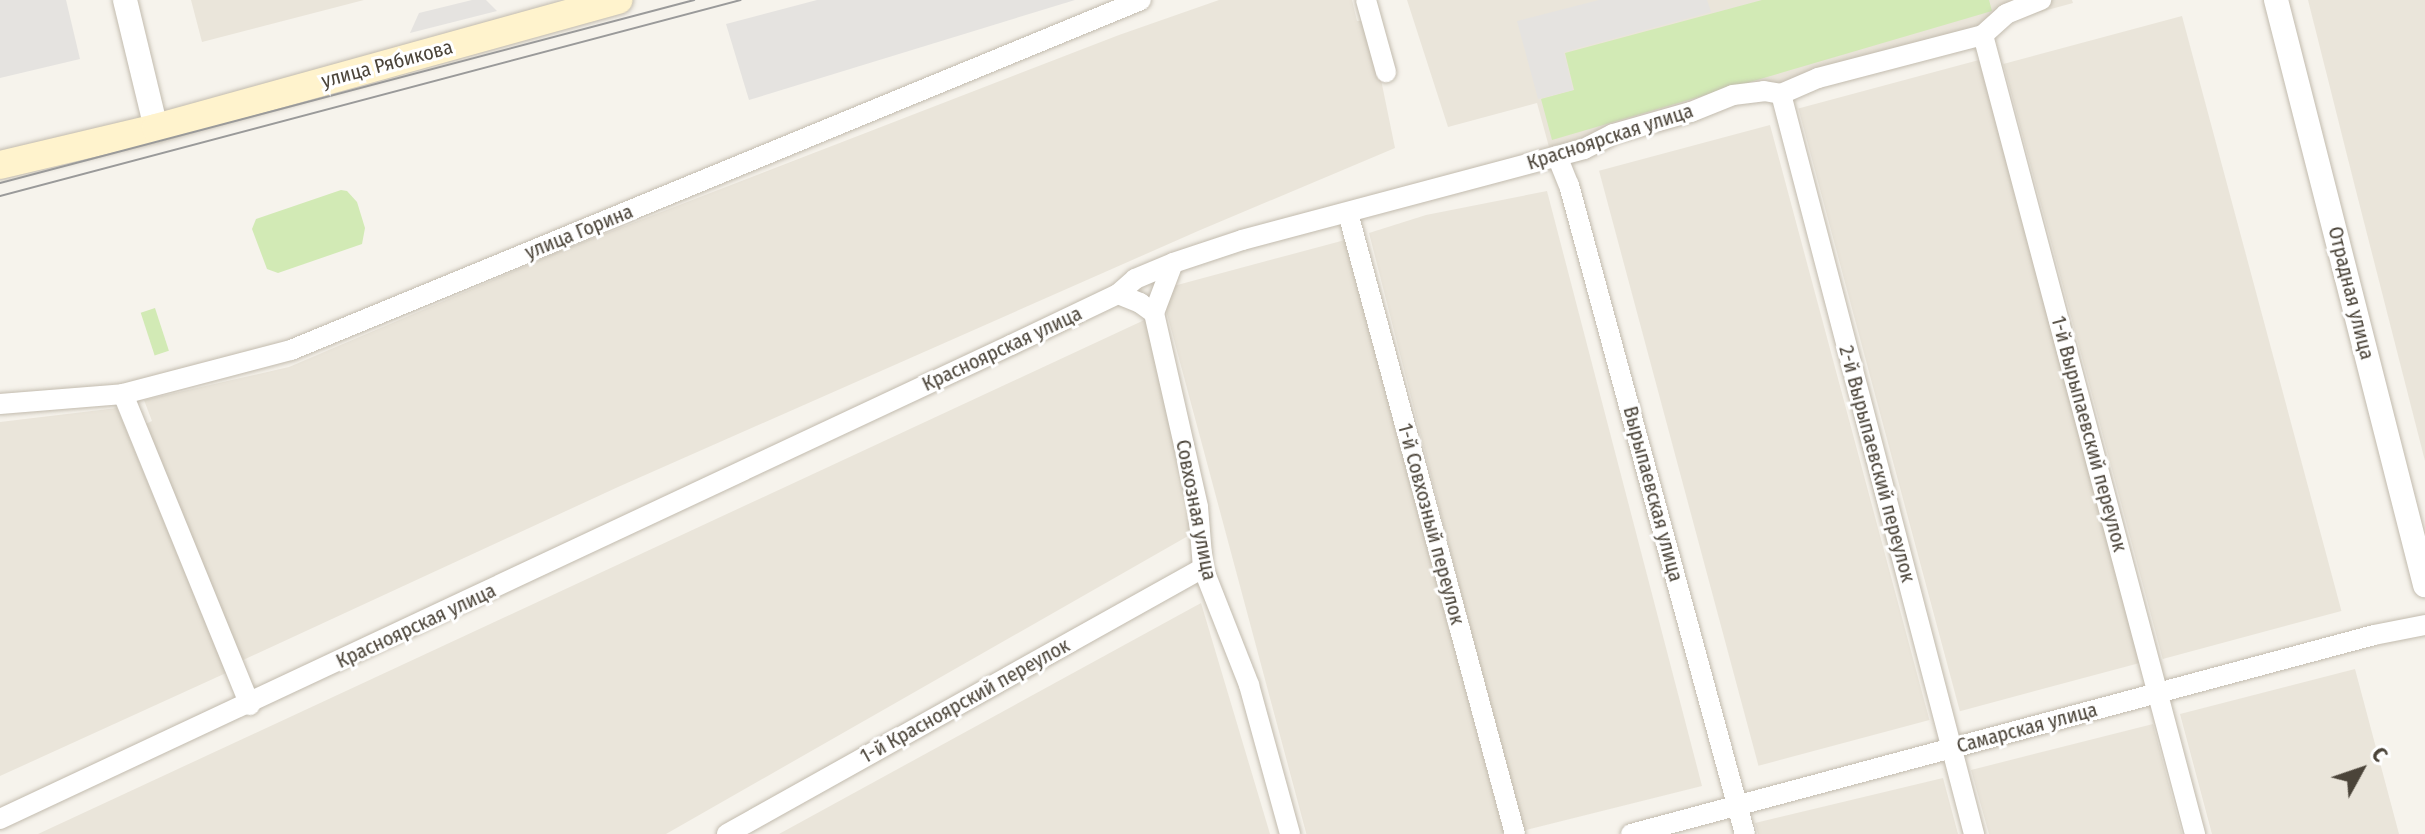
<!DOCTYPE html>
<meta charset="utf-8">
<style>
body{margin:0}
#map{position:relative;width:2425px;height:834px;overflow:hidden;background:#f6f3ec;font-family:"Fira Sans Condensed",sans-serif}
div>[style]{position:absolute}
.residential>*{inset:0;background:#eae5da;transform-origin:0 0}
.green>*{inset:0;background:#d2eab5;transform-origin:0 0}
.parking>*{inset:0;background:#e5e3e0}
.roads{filter:drop-shadow(0 0 2px #c2bbae) drop-shadow(0 0 2px #c2bbae)}
.minor>*{height:20px;margin:-10px;padding:0 10px;transform-origin:10px;border-radius:10px;background:#fff}
.tertiary>*{height:24px;margin:-12px;padding:0 12px;transform-origin:12px;border-radius:12px;background:#fff}
.secondary>*{height:28px;margin:-14px;padding:0 14px;transform-origin:14px;border-radius:14px;background:#fff3cd}
.tram>*{height:2px;margin:-1px;padding:0 1px;transform-origin:1px;border-radius:1px;background:#9a9a9a}
span{translate:-50% -50%;white-space:nowrap;text-align:center;line-height:1.15;-webkit-text-stroke:6px #fff;paint-order:stroke}
.street-label{font-size:20px;color:#4b4439}
.north{position:absolute;left:2321px;top:730px;width:80px;height:80px;-webkit-text-stroke:6px #fff;paint-order:stroke;rotate:50deg;font-size:22px;font-weight:700;line-height:32px;text-align:center;color:#4b4439}
.north::after{content:'';display:block;margin:auto;width:28px;height:36px;background:#4b4439;clip-path:polygon(50% 0,100% 100%,50% 72%,0 100%)}
</style>
<div id="map">
<div class="residential">
<div style="clip-path:polygon(191px 0,364px 0,202px 42px)"></div>
<div style="clip-path:polygon(1219px 0,1352px 0,1357px 21px,1369px 21px,1395px 148px,1198px 231px,618px 487px,241px 661px,143px 425px,152px 421px,144px 400px,289px 367px,563px 250px,1119px 35px)"></div>
<div style="clip-path:polygon(1407px 0,2072px 0,2073px 3px,1549px 147px,1537px 103px,1448px 127px)"></div>
<div style="clip-path:polygon(2308px 0,2425px 0,2425px 461px,2354px 183px)"></div>
<div style="left:2182px;top:16px;width:616px;height:185px;rotate:75deg"></div>
<div style="left:1979px;top:60px;width:624px;height:187px;rotate:75deg"></div>
<div style="left:1770px;top:125px;width:616px;height:177px;rotate:75deg"></div>
<div style="clip-path:polygon(1547px 191px,1702px 786px,1522px 831px,1369px 233px,1426px 215px)"></div>
<div style="left:1345px;top:240px;width:614px;height:191px;rotate:75deg"></div>
<div style="clip-path:polygon(1153px 316px,1195px 532px,666px 834px,38px 834px)"></div>
<div style="clip-path:polygon(117px 408px,226px 673px,0 776px,0 422px)"></div>
<div style="clip-path:polygon(1201px 603px,1270px 834px,779px 834px)"></div>
<div style="clip-path:polygon(2355px 669px,2399px 834px,2212px 834px,2180px 714px)"></div>
<div style="clip-path:polygon(2153px 724px,2182px 834px,1989px 834px,1971px 770px)"></div>
<div style="clip-path:polygon(1943px 778px,1958px 834px,1758px 834px,1755px 823px)"></div>
</div>
<div class="green">
<div style="clip-path:polygon(1762px 0,1989px 0,1992px 11px,1552px 140px,1541px 99px,1574px 90px,1565px 53px)"></div>
<div style="clip-path:polygon(341px 190px,347px 191px,357px 202px,365px 228px,362px 244px,278px 273px,267px 269px,252px 229px,256px 219px)"></div>
<div style="left:155px;top:308px;width:45px;height:15px;rotate:72deg"></div>
</div>
<div class="parking">
<div style="clip-path:polygon(0 0,66px 0,80px 59px,0 78px)"></div>
<div style="clip-path:polygon(472px 0,486px 0,497px 11px,410px 33px,419px 13px)"></div>
<div style="clip-path:polygon(817px 0,1075px 0,749px 100px,726px 24px)"></div>
<div style="clip-path:polygon(1599px 0,1707px 0,1711px 12px,1564px 52px,1573px 90px,1538px 99px,1517px 21px)"></div>
</div>
<div class="roads">
<div class="minor">
<div style="left:1366px;top:0;width:75px;rotate:74.5deg"></div>
<div style="left:1983px;top:35px;width:827px;rotate:75.14deg"></div>
<div style="left:1781px;top:94px;width:765px;rotate:75.38deg"></div>
<div style="left:1557px;top:156px;width:31px;rotate:68deg"></div>
<div style="left:1569px;top:185px;width:672px;rotate:74.83deg"></div>
<div style="left:1348px;top:213px;width:643px;rotate:74.95deg"></div>
<div style="left:1118px;top:294px;width:24px;rotate:22deg"></div>
<div style="left:1140px;top:303px;width:17px;rotate:36deg"></div>
<div style="left:1154px;top:313px;width:199px;rotate:77.2deg"></div>
<div style="left:1198px;top:507px;width:61px;rotate:85.3deg"></div>
<div style="left:1203px;top:568px;width:126px;rotate:68.5deg"></div>
<div style="left:1249px;top:685px;width:155px;rotate:74.6deg"></div>
<div style="left:1154px;top:313px;width:53px;rotate:-69.2deg"></div>
<div style="left:123px;top:394px;width:336px;rotate:67.8deg"></div>
<div style="left:0;top:404px;width:123px;rotate:-4.6deg"></div>
<div style="left:123px;top:394px;width:174px;rotate:-14.7deg"></div>
<div style="left:291px;top:350px;width:919px;rotate:-22.38deg"></div>
<div style="left:0;top:819px;width:1117px;rotate:-25.12deg"></div>
<div style="left:1011px;top:345px;width:119px;rotate:-25.5deg"></div>
<div style="left:1118px;top:294px;width:23px;rotate:-41deg"></div>
<div style="left:1135px;top:279px;width:41px;rotate:-22.8deg"></div>
<div style="left:1173px;top:263px;width:73px;rotate:-18.4deg"></div>
<div style="left:1242px;top:240px;width:354px;rotate:-14.9deg"></div>
<div style="left:1584px;top:149px;width:33px;rotate:-27deg"></div>
<div style="left:1613px;top:134px;width:81px;rotate:-15.8deg"></div>
<div style="left:1691px;top:112px;width:45px;rotate:-22deg"></div>
<div style="left:1733px;top:95px;width:31px;rotate:-7deg"></div>
<div style="left:1764px;top:91px;width:17px;rotate:10deg"></div>
<div style="left:1781px;top:94px;width:40px;rotate:-23.4deg"></div>
<div style="left:1818px;top:78px;width:171px;rotate:-14.6deg"></div>
<div style="left:1983px;top:35px;width:31px;rotate:-42deg"></div>
<div style="left:2006px;top:14px;width:38px;rotate:-22deg"></div>
<div style="left:727px;top:834px;width:545px;rotate:-29.2deg"></div>
<div style="left:1631px;top:834px;width:769px;rotate:-14.99deg"></div>
<div style="left:2374px;top:635px;width:52px;rotate:-11.1deg"></div>
</div>
<div class="tertiary">
<div style="left:125px;top:0;width:132px;rotate:76.4deg"></div>
<div style="left:2276px;top:0;width:604px;rotate:75.71deg"></div>
</div>
<div class="secondary">
<div style="left:0;top:165px;width:160px;rotate:-13.3deg"></div>
<div style="left:156px;top:128px;width:480px;rotate:-15.5deg"></div>
</div>
</div>
<div class="tram">
<div style="left:0;top:183px;width:718px;rotate:-14.77deg"></div>
<div style="left:0;top:196px;width:766px;rotate:-14.82deg"></div>
</div>
<div class="street-label">
<span style="left:387px;top:64px;rotate:-15deg">улица Рябикова</span>
<span style="left:1610px;top:137px;rotate:-18deg">Красноярская улица</span>
<span style="left:579px;top:232px;rotate:-22deg">улица Горина</span>
<span style="left:2351px;top:293px;rotate:76deg">Отрадная улица</span>
<span style="left:1002px;top:349px;rotate:-25deg">Красноярская улица</span>
<span style="left:2089px;top:434px;rotate:75deg">1-й Вырыпаевский переулок</span>
<span style="left:1877px;top:464px;rotate:75deg">2-й Вырыпаевский переулок</span>
<span style="left:1653px;top:494px;rotate:75deg">Вырыпаевская улица</span>
<span style="left:1196px;top:510px;rotate:79deg">Совхозная улица</span>
<span style="left:1431px;top:524px;rotate:75deg">1-й Совхозный переулок</span>
<span style="left:416px;top:626px;rotate:-25deg">Красноярская улица</span>
<span style="left:965px;top:701px;rotate:-29deg">1-й Красноярский переулок</span>
<span style="left:2027px;top:728px;rotate:-15deg">Самарская улица</span>
</div>
<div class="north">С</div>
</div>
